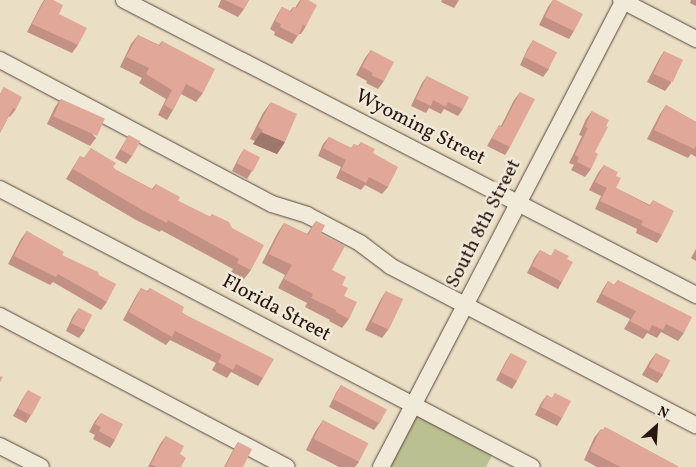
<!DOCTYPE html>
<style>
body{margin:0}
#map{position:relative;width:696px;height:467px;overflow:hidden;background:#eadec5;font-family:Vollkorn,serif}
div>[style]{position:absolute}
.green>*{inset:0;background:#bac092}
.roads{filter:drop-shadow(0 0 1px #58473c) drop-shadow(0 0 1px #58473c)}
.minor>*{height:16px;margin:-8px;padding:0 8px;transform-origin:8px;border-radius:8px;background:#f1ead9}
.wall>*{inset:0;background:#c29084}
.shaded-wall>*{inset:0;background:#9e766c}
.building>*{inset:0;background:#e1a89a;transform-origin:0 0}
span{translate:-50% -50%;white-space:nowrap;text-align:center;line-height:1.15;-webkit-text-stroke:5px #f1ead9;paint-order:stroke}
.street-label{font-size:20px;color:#27150e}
.north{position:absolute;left:631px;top:402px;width:50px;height:50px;-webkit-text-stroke:4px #f1ead9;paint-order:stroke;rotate:26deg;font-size:14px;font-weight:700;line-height:20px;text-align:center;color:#27150e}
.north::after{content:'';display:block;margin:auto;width:18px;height:22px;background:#27150e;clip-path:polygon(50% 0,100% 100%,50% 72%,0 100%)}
</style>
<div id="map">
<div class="green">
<div style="clip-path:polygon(414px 405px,496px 448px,486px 467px,381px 467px)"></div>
</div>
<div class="roads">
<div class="minor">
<div style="left:124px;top:0;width:644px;rotate:27.28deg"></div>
<div style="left:621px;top:0;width:85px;rotate:27.5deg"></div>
<div style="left:0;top:60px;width:308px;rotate:27.9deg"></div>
<div style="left:272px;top:204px;width:37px;rotate:17deg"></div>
<div style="left:307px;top:215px;width:60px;rotate:27.8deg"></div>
<div style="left:360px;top:243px;width:38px;rotate:37deg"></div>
<div style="left:390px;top:266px;width:345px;rotate:27.5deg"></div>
<div style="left:0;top:189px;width:600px;rotate:27.59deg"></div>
<div style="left:0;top:316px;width:324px;rotate:27.8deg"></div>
<div style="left:0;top:446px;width:46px;rotate:27.1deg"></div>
<div style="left:381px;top:467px;width:526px;rotate:-62.51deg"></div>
</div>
</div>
<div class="wall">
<div style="clip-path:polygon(44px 0,53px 0,59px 14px,78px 45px,72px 53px,27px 32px,41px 5px)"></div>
<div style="clip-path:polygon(221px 0,249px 0,244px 9px,238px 17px,218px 7px)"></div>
<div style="clip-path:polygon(300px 0,308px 0,306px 26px,301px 34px,299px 34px,292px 44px,274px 35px,275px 32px,270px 29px,277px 15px,282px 7px,290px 11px,293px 7px,295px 8px)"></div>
<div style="clip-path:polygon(442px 0,459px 0,454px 8px,441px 2px)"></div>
<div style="clip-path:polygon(553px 0,574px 31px,569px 39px,539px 25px,548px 7px)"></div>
<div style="clip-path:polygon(691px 0,696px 0,696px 6px,690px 3px)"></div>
<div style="clip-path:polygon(138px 35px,159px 45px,162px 41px,203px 93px,196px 102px,181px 94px,173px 110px,167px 120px,158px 115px,166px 99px,139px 83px,142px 78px,120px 67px,131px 44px)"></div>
<div style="clip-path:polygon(533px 40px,549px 69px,543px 77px,520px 65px,528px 48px)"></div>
<div style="clip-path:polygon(371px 50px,384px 81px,378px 89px,366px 83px,367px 81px,356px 75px,365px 58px)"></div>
<div style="clip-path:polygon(664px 51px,671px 83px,665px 91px,647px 82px,659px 59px)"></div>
<div style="clip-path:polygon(427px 76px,463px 109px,458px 116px,444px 109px,441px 114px,429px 108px,426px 113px,411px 106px,422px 83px)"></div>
<div style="clip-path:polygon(4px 87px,16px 109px,10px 117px,9px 116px,0 133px,0 94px)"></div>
<div style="clip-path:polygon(520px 92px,510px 147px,505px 155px,487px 146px,499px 125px,501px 126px,514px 100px)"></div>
<div style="clip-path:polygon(61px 99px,96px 138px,90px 146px,47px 124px,55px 107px)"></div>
<div style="clip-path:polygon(271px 102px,285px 142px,277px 154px,253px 144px,255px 141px,250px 139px,263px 113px)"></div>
<div style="clip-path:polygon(666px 105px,696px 122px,696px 157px,691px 154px,688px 158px,647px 139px,660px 114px)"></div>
<div style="clip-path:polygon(592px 111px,595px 152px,591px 169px,585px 177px,571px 170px,574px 165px,569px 163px,582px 136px,579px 135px,586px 119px)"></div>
<div style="clip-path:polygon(129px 135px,132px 156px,126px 164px,115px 158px,124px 143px)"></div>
<div style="clip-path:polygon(329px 137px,351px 148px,354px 144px,358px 146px,361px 142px,373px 153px,388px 187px,382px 194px,365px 185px,361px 190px,336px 178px,341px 167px,318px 156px,323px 144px)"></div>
<div style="clip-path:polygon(91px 148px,116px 170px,152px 189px,156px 184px,178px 201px,210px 217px,212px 214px,251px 270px,244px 279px,231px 272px,233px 269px,161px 230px,160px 232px,136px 220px,66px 179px,80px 156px,84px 158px)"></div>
<div style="clip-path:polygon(244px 149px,252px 171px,247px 179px,232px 171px,239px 157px)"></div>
<div style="clip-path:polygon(604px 165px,616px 176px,616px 188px,650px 205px,653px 200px,662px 235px,657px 243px,636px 233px,637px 229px,595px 209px,601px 196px,589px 190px,598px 173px)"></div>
<div style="clip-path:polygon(316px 221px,321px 234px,332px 270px,342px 285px,349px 319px,342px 328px,329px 321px,330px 320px,305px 307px,307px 303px,278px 288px,285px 275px,262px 263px,278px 232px,284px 223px,307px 234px)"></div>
<div style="clip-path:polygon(27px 231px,62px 255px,107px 302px,101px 310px,53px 282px,50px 285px,8px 264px,21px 239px)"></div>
<div style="clip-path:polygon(555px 249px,567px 259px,562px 282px,558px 289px,527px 273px,535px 257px,540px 250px,551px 256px)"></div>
<div style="clip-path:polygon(696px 249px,696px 261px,691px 258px)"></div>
<div style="clip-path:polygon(618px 280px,684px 333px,678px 341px,661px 332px,657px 338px,647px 333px,643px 339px,624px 329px,630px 319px,596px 302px,603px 289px,608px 281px,614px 285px)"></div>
<div style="clip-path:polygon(141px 288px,147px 291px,150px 288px,182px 312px,263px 378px,258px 386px,231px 372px,227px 378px,212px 370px,216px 363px,170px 340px,166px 345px,123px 320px,136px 296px)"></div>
<div style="clip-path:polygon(386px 291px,388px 330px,382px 338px,365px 330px,381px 299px)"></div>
<div style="clip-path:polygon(79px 308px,85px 330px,79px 338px,66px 331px,73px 316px)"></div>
<div style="clip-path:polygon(511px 353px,517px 381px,512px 389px,496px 380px,506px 361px)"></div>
<div style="clip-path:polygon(656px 353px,663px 375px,657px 383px,642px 375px,650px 361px)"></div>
<div style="clip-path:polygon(341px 385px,380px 422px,374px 430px,329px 407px,336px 393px)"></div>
<div style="clip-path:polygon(28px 390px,31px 415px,26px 423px,13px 416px,23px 398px)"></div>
<div style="clip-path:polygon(555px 393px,562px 418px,557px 426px,535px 415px,541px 403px,547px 395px,552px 398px)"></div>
<div style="clip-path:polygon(101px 413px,115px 440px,110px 448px,93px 439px,95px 435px,89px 432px,95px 421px)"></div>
<div style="clip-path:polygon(323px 420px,359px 462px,355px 467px,339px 467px,306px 450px,315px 432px)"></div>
<div style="clip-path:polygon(605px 427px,679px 467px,597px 467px,584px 460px,594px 438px,601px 429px,603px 430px)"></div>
<div style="clip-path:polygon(166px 436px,180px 454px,181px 467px,148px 467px,160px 444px)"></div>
<div style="clip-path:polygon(238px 442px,243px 467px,224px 467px,233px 450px)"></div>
</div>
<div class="shaded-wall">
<div style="clip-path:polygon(261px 132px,285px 142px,277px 154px,253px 144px)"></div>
</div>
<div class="building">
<div style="clip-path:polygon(45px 0,53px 0,63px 5px,59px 14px,87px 28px,78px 45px,32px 24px)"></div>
<div style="clip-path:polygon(225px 0,249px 0,244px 9px)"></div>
<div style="clip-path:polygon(301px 0,308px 0,317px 5px,306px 26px,303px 25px,298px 36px,280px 27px,281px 24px,275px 21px,282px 7px,291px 12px,293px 7px,297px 8px)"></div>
<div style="clip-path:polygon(553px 0,556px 0,583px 14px,574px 31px,545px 17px)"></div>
<div style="clip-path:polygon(138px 35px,160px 46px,162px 41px,215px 69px,203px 93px,186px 84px,173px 110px,164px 105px,172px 90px,146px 74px,149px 68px,126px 57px)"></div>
<div style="left:533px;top:40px;width:27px;height:19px;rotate:27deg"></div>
<div style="clip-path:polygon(371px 50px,394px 62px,384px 81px,371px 75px,373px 73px,362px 67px)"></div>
<div style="left:664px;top:51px;width:21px;height:25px;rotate:25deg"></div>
<div style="clip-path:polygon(427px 76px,469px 97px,463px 109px,448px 102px,446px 107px,433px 100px,431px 106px,416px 99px)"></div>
<div style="clip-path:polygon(4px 87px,22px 97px,16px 109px,13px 108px,0 133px,0 95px)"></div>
<div style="clip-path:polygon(520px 92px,535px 99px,510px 147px,492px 138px,499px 125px,502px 127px)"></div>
<div style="left:61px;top:99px;width:48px;height:19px;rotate:24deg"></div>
<div style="clip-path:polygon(271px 102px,297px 114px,285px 142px,261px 132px,263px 130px,258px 127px)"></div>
<div style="clip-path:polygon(666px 105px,696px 122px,696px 146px,694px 149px,654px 130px)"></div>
<div style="clip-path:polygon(592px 111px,609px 120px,606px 126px,608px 127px,595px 152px,598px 154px,591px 169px,577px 162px,579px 157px,575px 155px,588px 128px,585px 127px)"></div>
<div style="left:129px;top:135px;width:13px;height:17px;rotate:29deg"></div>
<div style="clip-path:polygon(329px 137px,351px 148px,354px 144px,359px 146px,361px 142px,375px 149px,373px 153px,398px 167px,388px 187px,369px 177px,366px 183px,341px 170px,346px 160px,323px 148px)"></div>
<div style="clip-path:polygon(91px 148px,116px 163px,113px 167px,116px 170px,153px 190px,156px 184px,180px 197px,178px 201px,211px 217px,212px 214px,229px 222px,232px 228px,264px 245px,251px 270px,237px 263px,239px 259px,168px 220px,167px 223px,142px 210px,73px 169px,80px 156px,84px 159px)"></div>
<div style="left:244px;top:149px;width:18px;height:16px;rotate:27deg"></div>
<div style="clip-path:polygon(604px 165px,618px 172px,616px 176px,621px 178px,616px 188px,650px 206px,653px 200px,674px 211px,662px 235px,641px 225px,643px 221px,600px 201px,607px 188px,595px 182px)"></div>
<div style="clip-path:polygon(316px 221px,325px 225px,321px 234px,345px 246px,332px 270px,346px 277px,342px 285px,348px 288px,344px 296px,357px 302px,349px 319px,336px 312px,336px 310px,311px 298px,313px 294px,284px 279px,292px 265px,269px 254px,284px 223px,308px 235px)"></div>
<div style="clip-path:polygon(27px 231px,64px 252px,62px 255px,98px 272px,99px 275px,116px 284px,107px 302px,58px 274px,56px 277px,14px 256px)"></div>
<div style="clip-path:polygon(555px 249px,569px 256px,567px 259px,573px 262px,562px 282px,532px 266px,540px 250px,551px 256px)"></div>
<div style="clip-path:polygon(618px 280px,692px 317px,684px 333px,666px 324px,663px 330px,652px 325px,649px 331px,630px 321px,636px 311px,602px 294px,608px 281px,615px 285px)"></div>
<div style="clip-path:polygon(141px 288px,148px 292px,150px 288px,184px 307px,182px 312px,184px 314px,274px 359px,263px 378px,236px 364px,233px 370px,218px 362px,222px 355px,175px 331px,172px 337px,129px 312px)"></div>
<div style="left:386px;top:291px;width:19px;height:34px;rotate:25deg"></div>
<div style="left:79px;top:308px;width:15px;height:17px;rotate:28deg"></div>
<div style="left:511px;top:353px;width:18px;height:22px;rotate:27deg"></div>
<div style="left:656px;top:353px;width:16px;height:16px;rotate:27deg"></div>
<div style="clip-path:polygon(0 376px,3px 377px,0 382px)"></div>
<div style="left:341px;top:385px;width:52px;height:16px;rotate:28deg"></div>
<div style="left:28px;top:390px;width:15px;height:21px;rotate:28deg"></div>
<div style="clip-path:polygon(555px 393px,571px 401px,562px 418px,541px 407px,547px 395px,552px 398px)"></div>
<div style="clip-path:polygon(101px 413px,123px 424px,115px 440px,99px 431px,101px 427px,95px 424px)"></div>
<div style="left:323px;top:420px;width:51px;height:21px;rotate:27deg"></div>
<div style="clip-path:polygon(605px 427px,679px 467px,620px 467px,590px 451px,601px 429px,603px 431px)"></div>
<div style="clip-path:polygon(166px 436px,184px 446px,180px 454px,186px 458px,181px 467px,156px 467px,151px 464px)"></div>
<div style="clip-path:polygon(238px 442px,252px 449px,243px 467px,225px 467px)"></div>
</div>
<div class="street-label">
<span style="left:420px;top:128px;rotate:27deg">Wyoming Street</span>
<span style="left:484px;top:224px;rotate:-63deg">South 8th Street</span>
<span style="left:276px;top:309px;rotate:28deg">Florida Street</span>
</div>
<div class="north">N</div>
</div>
